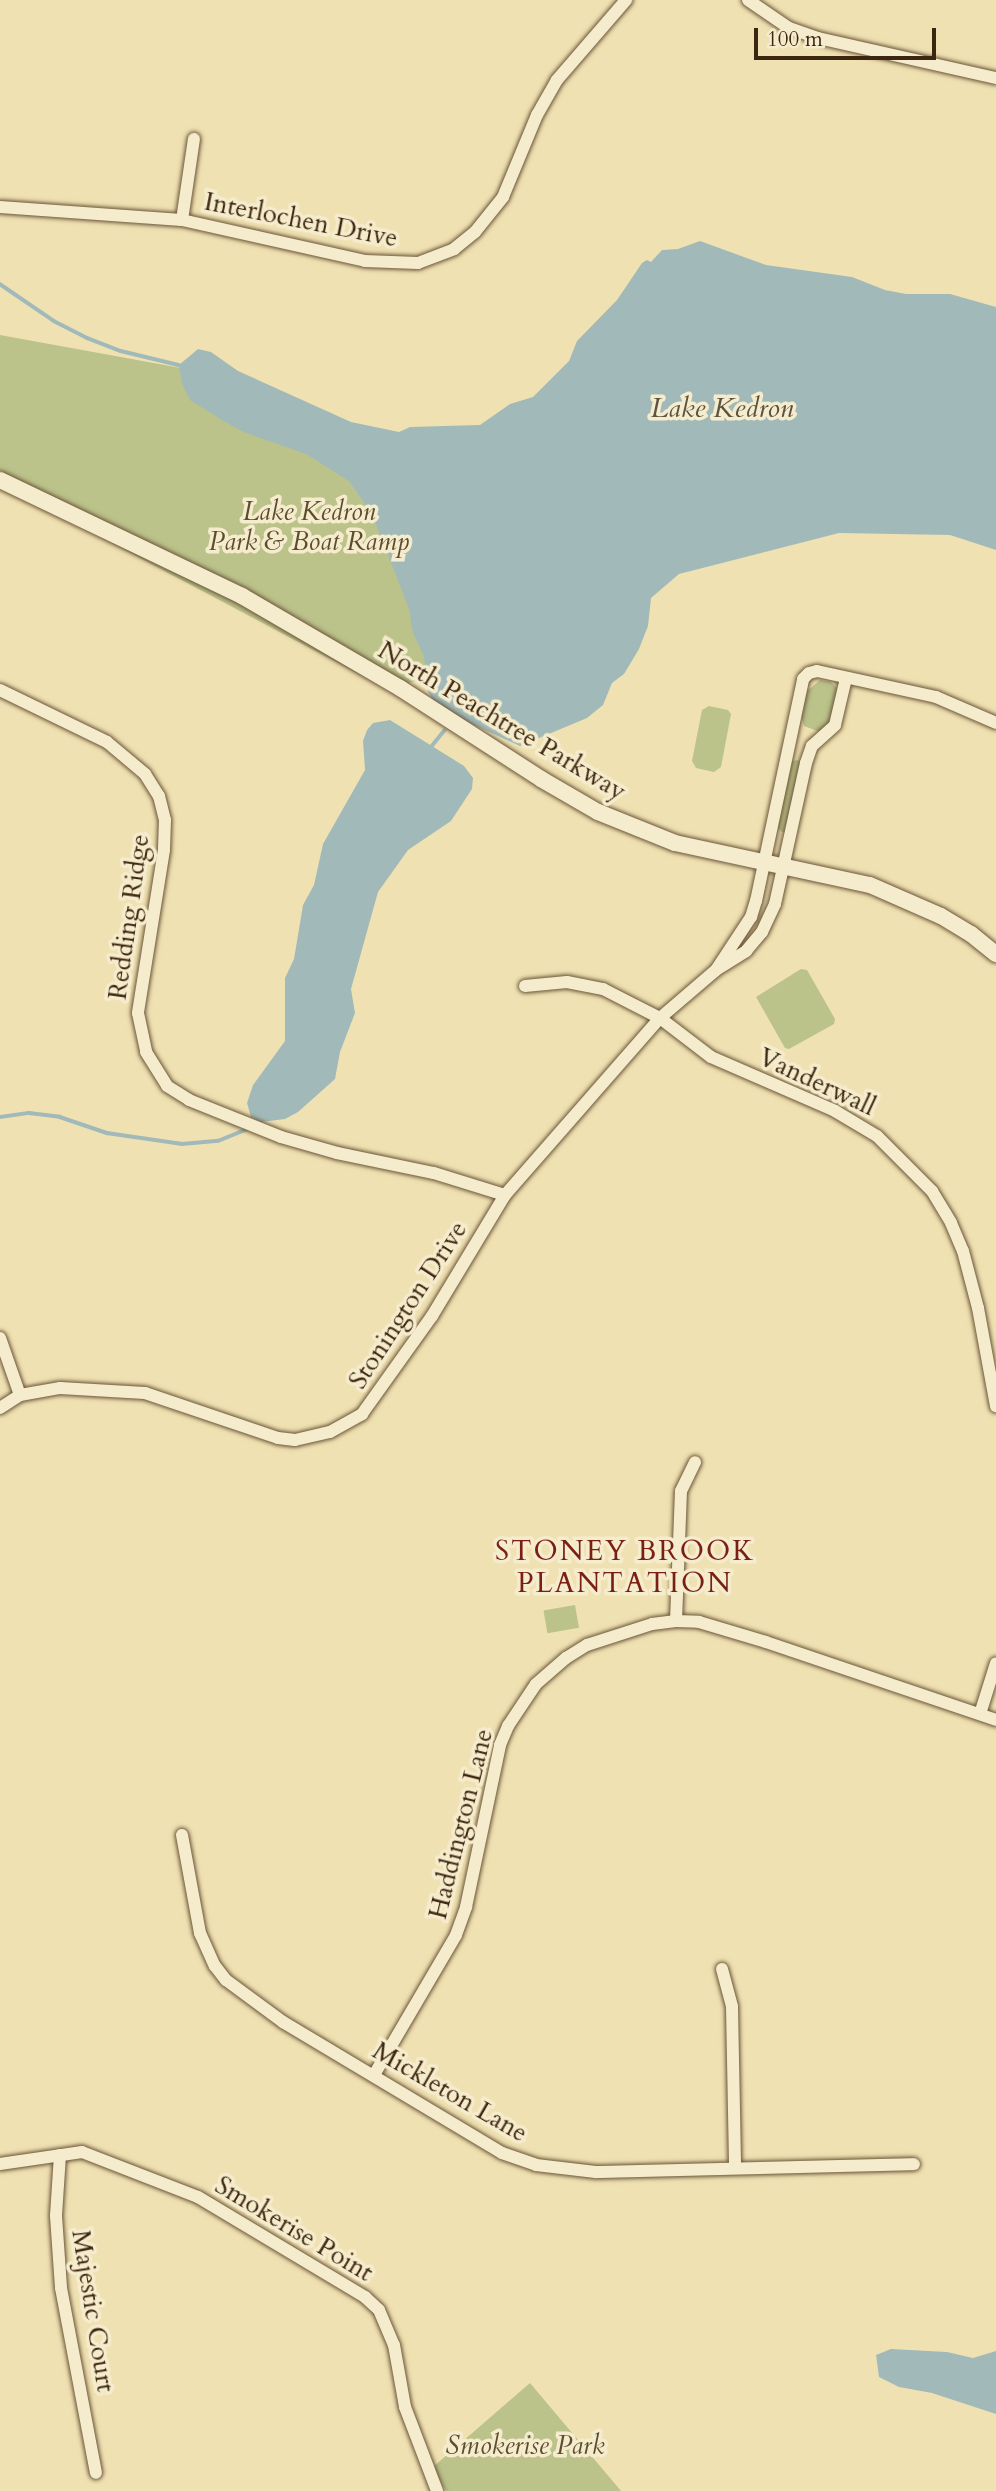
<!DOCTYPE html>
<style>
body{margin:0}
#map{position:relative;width:996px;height:2491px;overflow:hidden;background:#f0e1b2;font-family:Cardo,serif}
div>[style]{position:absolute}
.green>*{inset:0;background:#bbc28a;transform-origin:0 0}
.water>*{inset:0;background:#a1bab9}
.stream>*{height:3.5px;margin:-1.75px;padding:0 1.75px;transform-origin:1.75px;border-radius:1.75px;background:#a1bab9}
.roads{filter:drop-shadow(0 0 2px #6a5538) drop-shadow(0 0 2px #6a5538)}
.minor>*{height:12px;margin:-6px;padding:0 6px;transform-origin:6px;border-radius:6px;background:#f5eccd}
.tertiary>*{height:16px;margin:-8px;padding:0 8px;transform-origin:8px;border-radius:8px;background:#f5eccd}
span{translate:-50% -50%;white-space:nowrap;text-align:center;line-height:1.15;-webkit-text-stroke:7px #f5eccd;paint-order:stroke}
.street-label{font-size:26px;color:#3d260f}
.park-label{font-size:26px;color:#5c4d2e;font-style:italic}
.water-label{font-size:28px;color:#5b5242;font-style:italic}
.neighbourhood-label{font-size:28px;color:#7a1f14;letter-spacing:2px}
.scale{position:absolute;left:754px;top:28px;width:182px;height:32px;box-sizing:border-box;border:4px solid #3d260f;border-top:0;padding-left:9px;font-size:21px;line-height:24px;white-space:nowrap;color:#3d260f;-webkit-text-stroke:5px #f5eccd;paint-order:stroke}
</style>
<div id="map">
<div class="green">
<div style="clip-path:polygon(0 335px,203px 372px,372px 435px,447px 672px,387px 689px,0 484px)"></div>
<div style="clip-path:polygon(820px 680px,831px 682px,838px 689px,835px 720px,820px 732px,804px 726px,801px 715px,807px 691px)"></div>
<div style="clip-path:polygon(709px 706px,728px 710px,731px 714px,721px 767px,714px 772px,696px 768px,692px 761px,702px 710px)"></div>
<div style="clip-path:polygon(798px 760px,801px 762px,786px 832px,782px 832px,777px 827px,792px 761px)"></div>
<div style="clip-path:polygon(801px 969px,807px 970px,835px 1019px,834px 1024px,789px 1049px,785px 1048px,756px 997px)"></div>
<div style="left:575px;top:1605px;width:23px;height:32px;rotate:80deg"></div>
<div style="clip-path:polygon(530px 2383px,621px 2491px,446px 2491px,433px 2467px)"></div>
</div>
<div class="water">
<div style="clip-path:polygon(700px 241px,766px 265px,852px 277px,885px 290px,906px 294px,950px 294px,996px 307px,996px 550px,950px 535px,839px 533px,679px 574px,651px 598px,648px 626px,639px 649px,624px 674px,612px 683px,603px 705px,587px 718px,520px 746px,439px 709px,428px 692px,424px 656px,413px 633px,409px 609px,372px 514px,349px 481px,306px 454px,246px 433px,225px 422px,190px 400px,182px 384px,179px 365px,198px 349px,211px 352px,238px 371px,351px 422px,399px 432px,410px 427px,480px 425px,510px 404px,533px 397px,569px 361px,577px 341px,617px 300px,642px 263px,647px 260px,651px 262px,662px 250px,678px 249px)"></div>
<div style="clip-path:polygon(390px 720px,464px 766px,473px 778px,472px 789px,451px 821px,408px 850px,378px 892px,351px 989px,355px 1013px,340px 1052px,335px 1079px,298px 1112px,285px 1119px,261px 1122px,251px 1117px,247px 1103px,253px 1085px,285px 1041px,285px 978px,294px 959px,303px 905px,314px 885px,323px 844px,365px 770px,363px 741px,367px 730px,373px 723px)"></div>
<div style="clip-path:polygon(891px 2349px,947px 2352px,973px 2358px,996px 2351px,996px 2414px,932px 2393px,899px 2387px,879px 2377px,876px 2355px)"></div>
</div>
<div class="stream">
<div style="left:0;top:284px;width:65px;rotate:34.4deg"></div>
<div style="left:54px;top:321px;width:37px;rotate:27deg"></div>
<div style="left:87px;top:338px;width:36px;rotate:21deg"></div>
<div style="left:121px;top:351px;width:60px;rotate:13.6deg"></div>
<div style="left:431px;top:747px;width:21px;rotate:-51deg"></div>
<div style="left:0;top:1117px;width:29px;rotate:-8deg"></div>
<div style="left:29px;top:1113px;width:31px;rotate:7deg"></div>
<div style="left:60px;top:1117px;width:50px;rotate:18.8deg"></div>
<div style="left:107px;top:1133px;width:76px;rotate:8.3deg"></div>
<div style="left:182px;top:1144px;width:36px;rotate:-5deg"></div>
<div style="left:218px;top:1141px;width:35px;rotate:-22deg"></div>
</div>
<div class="roads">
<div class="minor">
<div style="left:748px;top:0;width:50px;rotate:34.3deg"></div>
<div style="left:789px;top:28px;width:31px;rotate:19deg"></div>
<div style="left:818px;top:38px;width:182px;rotate:12.7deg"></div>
<div style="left:0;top:207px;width:182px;rotate:4.1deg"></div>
<div style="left:182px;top:220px;width:188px;rotate:12.6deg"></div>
<div style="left:365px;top:261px;width:53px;rotate:2.2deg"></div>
<div style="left:418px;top:263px;width:39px;rotate:-21deg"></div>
<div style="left:454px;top:249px;width:27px;rotate:-39deg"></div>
<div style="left:475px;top:232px;width:45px;rotate:-51.3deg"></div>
<div style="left:503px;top:197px;width:89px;rotate:-67.5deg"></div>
<div style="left:537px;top:115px;width:40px;rotate:-60.3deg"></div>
<div style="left:557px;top:80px;width:106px;rotate:-49.2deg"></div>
<div style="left:182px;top:220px;width:82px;rotate:-81.6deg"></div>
<div style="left:0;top:690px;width:119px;rotate:25.9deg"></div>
<div style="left:107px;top:742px;width:50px;rotate:40.1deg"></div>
<div style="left:145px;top:774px;width:26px;rotate:58deg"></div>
<div style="left:159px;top:796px;width:25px;rotate:76deg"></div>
<div style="left:165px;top:820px;width:30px;rotate:92deg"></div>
<div style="left:164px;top:850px;width:165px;rotate:99.1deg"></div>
<div style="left:138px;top:1013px;width:40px;rotate:78deg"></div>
<div style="left:146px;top:1052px;width:40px;rotate:58deg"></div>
<div style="left:167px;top:1086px;width:26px;rotate:32deg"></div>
<div style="left:189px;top:1100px;width:99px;rotate:21.9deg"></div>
<div style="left:281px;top:1137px;width:58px;rotate:15.9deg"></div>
<div style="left:337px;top:1153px;width:99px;rotate:11.7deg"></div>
<div style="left:434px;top:1173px;width:74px;rotate:17.2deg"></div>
<div style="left:716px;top:970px;width:64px;rotate:-56.6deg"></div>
<div style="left:751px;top:917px;width:17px;rotate:-73deg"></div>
<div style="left:756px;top:901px;width:227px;rotate:-78deg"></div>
<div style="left:803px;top:679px;width:8px;rotate:-45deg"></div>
<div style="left:809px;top:673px;width:8px;rotate:-14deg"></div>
<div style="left:817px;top:671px;width:122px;rotate:12.3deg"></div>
<div style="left:936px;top:697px;width:65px;rotate:23.4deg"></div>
<div style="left:525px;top:986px;width:42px;rotate:-5.4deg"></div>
<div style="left:567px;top:982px;width:37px;rotate:11deg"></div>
<div style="left:603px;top:989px;width:64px;rotate:27deg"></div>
<div style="left:660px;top:1018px;width:64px;rotate:37.4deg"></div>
<div style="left:711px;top:1057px;width:135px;rotate:23.5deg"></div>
<div style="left:835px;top:1111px;width:49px;rotate:30.8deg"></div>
<div style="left:877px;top:1136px;width:78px;rotate:45deg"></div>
<div style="left:932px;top:1191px;width:37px;rotate:59deg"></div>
<div style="left:951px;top:1223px;width:30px;rotate:67deg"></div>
<div style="left:963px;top:1251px;width:59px;rotate:75.3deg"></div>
<div style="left:978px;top:1308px;width:100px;rotate:79.6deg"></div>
<div style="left:0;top:1338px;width:60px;rotate:70.7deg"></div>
<div style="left:0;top:1408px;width:24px;rotate:-33deg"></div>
<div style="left:20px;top:1395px;width:41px;rotate:-9.9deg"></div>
<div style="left:60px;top:1388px;width:85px;rotate:3.4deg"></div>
<div style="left:145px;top:1393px;width:140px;rotate:18.7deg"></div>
<div style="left:278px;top:1438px;width:17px;rotate:7deg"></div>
<div style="left:295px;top:1440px;width:36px;rotate:-13deg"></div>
<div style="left:330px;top:1432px;width:37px;rotate:-29deg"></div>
<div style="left:362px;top:1414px;width:120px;rotate:-54.5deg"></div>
<div style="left:432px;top:1316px;width:141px;rotate:-58.9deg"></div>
<div style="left:505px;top:1195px;width:235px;rotate:-48.8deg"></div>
<div style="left:660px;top:1018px;width:74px;rotate:-40.6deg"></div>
<div style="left:716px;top:970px;width:36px;rotate:-32deg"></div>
<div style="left:746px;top:951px;width:25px;rotate:-50deg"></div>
<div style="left:762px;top:932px;width:31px;rotate:-65deg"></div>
<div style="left:775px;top:904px;width:144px;rotate:-77.6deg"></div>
<div style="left:806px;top:763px;width:18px;rotate:-71deg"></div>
<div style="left:812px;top:746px;width:31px;rotate:-42deg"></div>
<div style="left:835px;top:725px;width:48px;rotate:-76.8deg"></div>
<div style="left:676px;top:1621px;width:130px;rotate:-87.8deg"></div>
<div style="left:681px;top:1491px;width:32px;rotate:-64deg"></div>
<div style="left:980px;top:1714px;width:53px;rotate:-72.6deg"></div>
<div style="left:182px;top:1835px;width:100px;rotate:79.6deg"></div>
<div style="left:200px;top:1933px;width:36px;rotate:66deg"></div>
<div style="left:215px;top:1966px;width:18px;rotate:52deg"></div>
<div style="left:226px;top:1980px;width:71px;rotate:36.4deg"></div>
<div style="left:283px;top:2022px;width:255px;rotate:30.9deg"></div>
<div style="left:502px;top:2153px;width:36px;rotate:19deg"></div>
<div style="left:536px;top:2165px;width:60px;rotate:6.7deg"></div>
<div style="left:596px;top:2172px;width:318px;rotate:-1.4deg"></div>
<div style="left:722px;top:1969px;width:39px;rotate:75deg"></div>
<div style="left:732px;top:2007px;width:160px;rotate:88.9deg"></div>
<div style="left:374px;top:2075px;width:162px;rotate:-59.6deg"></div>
<div style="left:456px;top:1935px;width:30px;rotate:-70deg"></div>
<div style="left:466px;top:1907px;width:166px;rotate:-78.1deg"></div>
<div style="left:500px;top:1745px;width:21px;rotate:-67deg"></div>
<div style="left:508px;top:1726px;width:50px;rotate:-56.3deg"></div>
<div style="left:536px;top:1684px;width:40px;rotate:-41deg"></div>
<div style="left:566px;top:1658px;width:25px;rotate:-32deg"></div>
<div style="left:587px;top:1645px;width:68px;rotate:-17.9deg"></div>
<div style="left:652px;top:1624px;width:24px;rotate:-7deg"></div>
<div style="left:676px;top:1621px;width:23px;rotate:2deg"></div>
<div style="left:699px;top:1622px;width:70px;rotate:16.6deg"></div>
<div style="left:766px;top:1642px;width:243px;rotate:18.7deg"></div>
<div style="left:60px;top:2155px;width:61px;rotate:93.8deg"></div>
<div style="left:56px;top:2216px;width:72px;rotate:86deg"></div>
<div style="left:61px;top:2288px;width:188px;rotate:79.3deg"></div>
<div style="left:0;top:2164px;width:83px;rotate:-8.3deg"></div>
<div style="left:82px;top:2152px;width:124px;rotate:21.2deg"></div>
<div style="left:198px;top:2197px;width:195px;rotate:30.9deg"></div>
<div style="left:365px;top:2297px;width:19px;rotate:43deg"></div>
<div style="left:379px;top:2310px;width:38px;rotate:67deg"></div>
<div style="left:394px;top:2345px;width:63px;rotate:79.9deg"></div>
<div style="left:405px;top:2407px;width:90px;rotate:69.1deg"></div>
</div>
<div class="tertiary">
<div style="left:0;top:480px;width:268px;rotate:25.6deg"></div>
<div style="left:242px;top:596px;width:183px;rotate:30.2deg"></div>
<div style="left:400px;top:688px;width:168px;rotate:32.8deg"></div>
<div style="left:541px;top:779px;width:66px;rotate:30.1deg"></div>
<div style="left:598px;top:812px;width:83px;rotate:21.9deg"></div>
<div style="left:675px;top:843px;width:199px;rotate:12.2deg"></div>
<div style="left:870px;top:885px;width:77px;rotate:23.6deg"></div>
<div style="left:941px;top:916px;width:35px;rotate:31deg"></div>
<div style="left:971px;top:934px;width:32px;rotate:39deg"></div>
</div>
</div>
<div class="street-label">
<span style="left:301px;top:220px;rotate:11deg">Interlochen Drive</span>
<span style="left:502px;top:721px;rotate:31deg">North Peachtree Parkway</span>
<span style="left:129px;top:917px;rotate:-82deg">Redding Ridge</span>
<span style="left:817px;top:1082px;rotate:25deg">Vanderwall</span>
<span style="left:408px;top:1305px;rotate:-57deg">Stonington Drive</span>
<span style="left:461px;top:1824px;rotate:-76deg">Haddington Lane</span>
<span style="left:450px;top:2092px;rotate:30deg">Mickleton Lane</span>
<span style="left:294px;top:2229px;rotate:31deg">Smokerise Point</span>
<span style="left:93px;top:2311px;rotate:81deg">Majestic Court</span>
</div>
<div class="park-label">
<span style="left:309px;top:527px">Lake Kedron<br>Park &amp; Boat Ramp</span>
<span style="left:525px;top:2446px">Smokerise Park</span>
</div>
<div class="water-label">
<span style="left:722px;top:408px">Lake Kedron</span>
</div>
<div class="neighbourhood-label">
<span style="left:625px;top:1567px">STONEY BROOK<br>PLANTATION</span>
</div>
<div class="scale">100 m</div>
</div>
